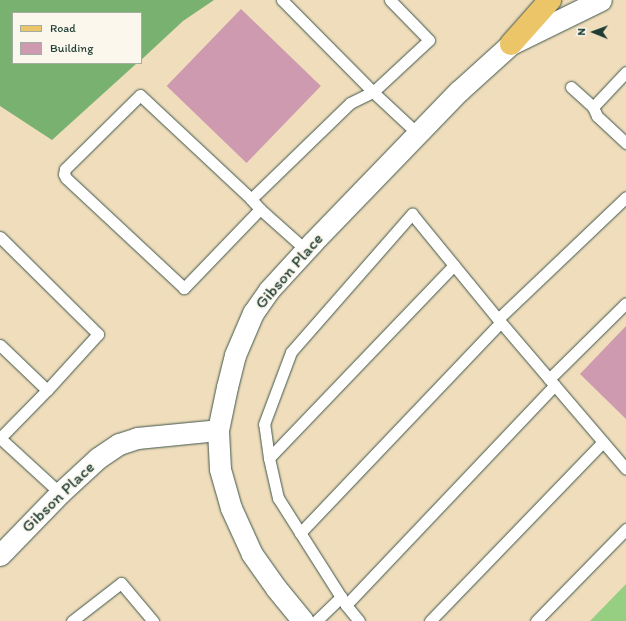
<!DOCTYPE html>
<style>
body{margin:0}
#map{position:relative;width:626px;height:621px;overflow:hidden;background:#efddbc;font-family:Itim,sans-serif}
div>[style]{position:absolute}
.green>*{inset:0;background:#97cf82}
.forest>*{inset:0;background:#79b270}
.building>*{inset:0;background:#ce9aaf;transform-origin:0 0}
.roads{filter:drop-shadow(0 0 1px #3e5548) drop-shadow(0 0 1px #3e5548)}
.lane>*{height:11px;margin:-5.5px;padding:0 5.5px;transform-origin:5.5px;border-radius:5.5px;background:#fff}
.street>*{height:21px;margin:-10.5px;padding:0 10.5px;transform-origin:10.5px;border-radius:10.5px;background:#fff}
.primary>*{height:22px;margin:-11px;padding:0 11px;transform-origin:11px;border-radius:11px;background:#edc569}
span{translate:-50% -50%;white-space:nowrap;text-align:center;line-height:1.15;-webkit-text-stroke:3.5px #fbf7ec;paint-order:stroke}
.street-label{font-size:17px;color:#1f3d34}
.legend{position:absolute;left:12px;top:12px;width:130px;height:52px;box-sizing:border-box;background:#fbf7ec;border:1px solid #a3ada2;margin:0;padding:5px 7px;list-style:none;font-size:12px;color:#1f3d34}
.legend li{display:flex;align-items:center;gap:8px;height:20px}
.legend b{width:20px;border:1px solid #a3ada2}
.north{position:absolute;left:574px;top:12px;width:40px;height:40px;-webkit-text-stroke:3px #fbf7ec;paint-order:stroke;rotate:271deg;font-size:11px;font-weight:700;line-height:16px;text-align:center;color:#1f3d34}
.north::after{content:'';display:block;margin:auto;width:14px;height:18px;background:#1f3d34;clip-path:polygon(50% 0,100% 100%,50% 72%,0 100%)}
</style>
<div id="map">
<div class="green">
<div style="clip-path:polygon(626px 584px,626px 621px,590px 621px)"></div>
</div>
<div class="forest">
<div style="clip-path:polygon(0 0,214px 0,183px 21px,141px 60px,141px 13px,13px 13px,13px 63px,137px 63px,52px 140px,0 106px)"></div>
</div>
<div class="building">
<div style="left:241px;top:9px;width:111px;height:107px;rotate:44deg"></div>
<div style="clip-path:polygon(626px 326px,626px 419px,580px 374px)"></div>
</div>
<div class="roads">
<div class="lane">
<div style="left:282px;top:0;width:129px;rotate:45.3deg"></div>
<div style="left:373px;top:92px;width:62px;rotate:43deg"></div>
<div style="left:626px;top:72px;width:48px;rotate:133.3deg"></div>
<div style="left:593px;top:107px;width:10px;rotate:66deg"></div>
<div style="left:597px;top:116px;width:40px;rotate:43deg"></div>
<div style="left:571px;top:87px;width:30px;rotate:42deg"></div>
<div style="left:251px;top:199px;width:138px;rotate:-44.1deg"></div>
<div style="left:350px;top:103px;width:25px;rotate:-26deg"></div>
<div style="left:373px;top:92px;width:76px;rotate:-42.9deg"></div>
<div style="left:429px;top:40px;width:56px;rotate:-134.3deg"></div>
<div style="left:260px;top:209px;width:110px;rotate:133.9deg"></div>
<div style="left:184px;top:288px;width:161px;rotate:-137deg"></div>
<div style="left:66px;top:178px;width:4px;rotate:-117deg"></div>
<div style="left:64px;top:174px;width:5px;rotate:-79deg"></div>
<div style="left:65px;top:169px;width:105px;rotate:-44.6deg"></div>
<div style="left:140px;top:95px;width:152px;rotate:43.1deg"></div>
<div style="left:251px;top:199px;width:13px;rotate:48deg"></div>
<div style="left:260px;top:209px;width:62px;rotate:41.7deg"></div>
<div style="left:0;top:237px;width:138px;rotate:44.7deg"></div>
<div style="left:98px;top:334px;width:76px;rotate:132.3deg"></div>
<div style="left:498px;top:319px;width:197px;rotate:49.5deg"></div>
<div style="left:0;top:345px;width:65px;rotate:43.8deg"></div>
<div style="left:47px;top:390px;width:67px;rotate:134.4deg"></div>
<div style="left:549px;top:379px;width:108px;rotate:-44.6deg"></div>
<div style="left:0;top:438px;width:81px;rotate:42.5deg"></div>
<div style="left:269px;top:458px;width:267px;rotate:-46.2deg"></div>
<div style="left:300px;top:533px;width:291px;rotate:-46.4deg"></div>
<div style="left:346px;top:605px;width:303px;rotate:-46.5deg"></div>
<div style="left:72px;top:621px;width:62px;rotate:-37.8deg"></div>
<div style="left:121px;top:583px;width:50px;rotate:49.9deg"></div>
<div style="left:316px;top:621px;width:35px;rotate:-44deg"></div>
<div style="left:359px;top:621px;width:21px;rotate:-129deg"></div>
<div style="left:346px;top:605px;width:127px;rotate:-122.4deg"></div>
<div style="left:278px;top:498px;width:41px;rotate:-102.7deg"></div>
<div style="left:269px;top:458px;width:34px;rotate:-98deg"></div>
<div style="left:264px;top:424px;width:77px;rotate:-69.4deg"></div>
<div style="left:291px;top:352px;width:184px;rotate:-48.8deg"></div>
<div style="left:412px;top:214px;width:136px;rotate:50.7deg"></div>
<div style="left:498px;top:319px;width:177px;rotate:-43.6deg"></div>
<div style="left:430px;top:621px;width:249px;rotate:-46deg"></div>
<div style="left:536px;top:621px;width:129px;rotate:-45.6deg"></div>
</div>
<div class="street">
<div style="left:0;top:555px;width:86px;rotate:-45.9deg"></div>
<div style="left:60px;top:493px;width:52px;rotate:-42.6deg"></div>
<div style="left:98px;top:458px;width:25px;rotate:-34deg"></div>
<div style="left:119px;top:444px;width:19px;rotate:-18deg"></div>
<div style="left:137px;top:438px;width:81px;rotate:-5.6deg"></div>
<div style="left:303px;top:621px;width:43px;rotate:-129.3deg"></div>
<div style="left:276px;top:588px;width:42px;rotate:-125.2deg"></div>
<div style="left:252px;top:554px;width:51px;rotate:-114.5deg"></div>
<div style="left:231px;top:508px;width:41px;rotate:-105.8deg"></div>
<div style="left:220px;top:469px;width:39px;rotate:-93deg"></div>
<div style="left:218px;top:430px;width:44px;rotate:-78.2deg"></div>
<div style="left:227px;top:387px;width:33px;rotate:-76deg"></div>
<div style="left:235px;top:355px;width:46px;rotate:-66.8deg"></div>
<div style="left:253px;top:313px;width:28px;rotate:-55deg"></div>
<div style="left:269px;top:290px;width:64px;rotate:-47.5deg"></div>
<div style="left:312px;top:243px;width:211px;rotate:-46deg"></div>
<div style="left:459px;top:91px;width:70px;rotate:-42.1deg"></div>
<div style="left:511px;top:44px;width:100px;rotate:-26.1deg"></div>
</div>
<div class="primary">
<div style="left:511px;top:44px;width:59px;rotate:-48.4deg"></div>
</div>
</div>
<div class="street-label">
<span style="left:289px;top:271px;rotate:-49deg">Gibson Place</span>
<span style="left:58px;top:497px;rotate:-44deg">Gibson Place</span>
</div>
<ul class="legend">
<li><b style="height:5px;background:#edc569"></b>Road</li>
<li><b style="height:11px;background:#ce9aaf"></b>Building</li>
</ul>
<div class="north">N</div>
</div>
